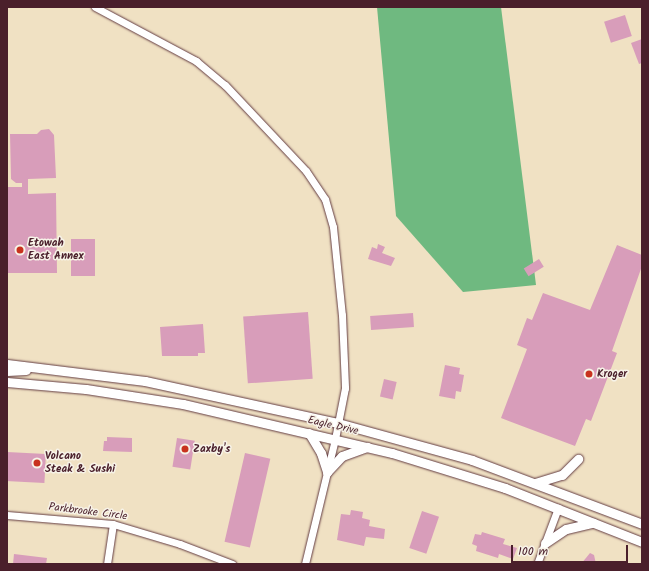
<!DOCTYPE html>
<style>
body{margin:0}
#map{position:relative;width:649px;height:571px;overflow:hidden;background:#f0e1c3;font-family:Kalam,sans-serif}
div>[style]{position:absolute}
.forest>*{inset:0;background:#6fb980}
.building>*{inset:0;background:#d89dba;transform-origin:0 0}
.roads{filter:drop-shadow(0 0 1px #633c42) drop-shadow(0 0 1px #633c42)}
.minor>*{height:7px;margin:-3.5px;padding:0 3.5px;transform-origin:3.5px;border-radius:3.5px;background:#fff}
.tertiary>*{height:9px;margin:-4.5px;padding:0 4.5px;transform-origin:4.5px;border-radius:4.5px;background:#fff}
.dots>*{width:11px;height:11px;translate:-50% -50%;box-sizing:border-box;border:2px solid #f7f3e8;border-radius:50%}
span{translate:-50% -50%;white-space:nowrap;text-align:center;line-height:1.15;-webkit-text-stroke:3px #f7f3e8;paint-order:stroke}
.poi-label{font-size:11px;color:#4a1f2b;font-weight:700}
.left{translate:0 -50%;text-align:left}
.street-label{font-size:11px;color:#4a1f2b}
.frame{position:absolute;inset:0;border:8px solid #4a1f2b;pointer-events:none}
.scale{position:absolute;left:511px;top:545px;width:117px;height:18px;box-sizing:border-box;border:2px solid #4a1f2b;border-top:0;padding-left:5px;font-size:12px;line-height:14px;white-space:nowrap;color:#4a1f2b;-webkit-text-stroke:3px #f7f3e8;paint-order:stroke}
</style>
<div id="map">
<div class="forest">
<div style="clip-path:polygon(377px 7px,501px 7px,536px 285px,463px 292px,396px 216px)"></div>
</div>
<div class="building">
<div style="left:625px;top:15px;width:22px;height:22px;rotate:72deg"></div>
<div style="clip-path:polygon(642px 39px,642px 63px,639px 64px,631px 43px)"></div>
<div style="clip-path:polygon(49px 129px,54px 135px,56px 178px,28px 179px,28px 194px,56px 193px,57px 273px,7px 273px,7px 187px,22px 187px,22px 183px,16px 183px,11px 179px,10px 134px,37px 134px,41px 130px)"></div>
<div style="left:71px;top:239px;width:24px;height:37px"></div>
<div style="clip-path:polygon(378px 244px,385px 247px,382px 253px,395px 258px,391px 266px,368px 259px,372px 247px,377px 249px)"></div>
<div style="clip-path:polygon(617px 245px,642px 255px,642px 266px,612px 351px,617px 353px,591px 421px,586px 419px,575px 446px,501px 418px,527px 349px,517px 345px,527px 318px,532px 320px,543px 293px,590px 310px)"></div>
<div style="left:539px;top:259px;width:9px;height:18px;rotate:58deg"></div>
<div style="left:308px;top:312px;width:67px;height:65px;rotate:86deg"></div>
<div style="left:413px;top:313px;width:14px;height:43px;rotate:86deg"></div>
<div style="clip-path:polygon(203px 324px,205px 353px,198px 353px,198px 356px,162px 356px,160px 327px)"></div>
<div style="clip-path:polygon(445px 365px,460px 368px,459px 374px,464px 375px,461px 392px,456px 391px,455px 399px,439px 396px)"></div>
<div style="left:384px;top:379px;width:13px;height:18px;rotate:13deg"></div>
<div style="clip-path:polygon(107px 437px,132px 438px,132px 452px,103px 451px,104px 441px,107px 441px)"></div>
<div style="left:177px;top:438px;width:18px;height:29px;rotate:9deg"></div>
<div style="left:7px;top:452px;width:39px;height:29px;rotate:3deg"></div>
<div style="left:245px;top:453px;width:26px;height:91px;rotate:13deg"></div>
<div style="clip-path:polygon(351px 510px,363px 512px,362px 518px,370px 520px,369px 526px,385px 529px,384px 539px,366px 537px,364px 546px,337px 540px,341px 514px,350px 515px)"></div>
<div style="left:422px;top:511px;width:18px;height:39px;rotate:19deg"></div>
<div style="clip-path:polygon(482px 532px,505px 539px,503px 544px,517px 548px,513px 559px,499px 554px,498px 558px,476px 551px,477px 546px,472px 544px,475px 534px,481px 535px)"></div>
<div style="clip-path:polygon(590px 553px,594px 555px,596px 564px,581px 564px)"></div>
<div style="clip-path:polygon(14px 554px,47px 558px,46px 564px,13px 564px)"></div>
</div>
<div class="roads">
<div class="minor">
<div style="left:95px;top:7px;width:115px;rotate:28.1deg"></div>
<div style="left:196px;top:61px;width:38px;rotate:40deg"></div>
<div style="left:225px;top:85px;width:118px;rotate:46.7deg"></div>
<div style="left:306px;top:171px;width:34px;rotate:56deg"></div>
<div style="left:325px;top:199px;width:29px;rotate:74deg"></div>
<div style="left:333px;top:227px;width:88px;rotate:84.2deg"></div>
<div style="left:342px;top:315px;width:73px;rotate:87.6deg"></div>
<div style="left:345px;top:388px;width:52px;rotate:101.1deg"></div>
<div style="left:335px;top:439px;width:129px;rotate:103.5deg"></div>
<div style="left:7px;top:515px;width:106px;rotate:4.9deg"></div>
<div style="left:113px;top:524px;width:70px;rotate:16.6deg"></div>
<div style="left:180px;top:544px;width:56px;rotate:21deg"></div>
<div style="left:107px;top:564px;width:40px;rotate:-81.5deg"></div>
<div style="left:537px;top:564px;width:60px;rotate:-69.4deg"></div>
</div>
<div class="tertiary">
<div style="left:7px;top:364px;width:139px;rotate:7deg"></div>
<div style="left:145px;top:381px;width:198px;rotate:12.3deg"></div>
<div style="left:338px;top:423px;width:139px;rotate:15.4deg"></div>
<div style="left:472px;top:460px;width:182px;rotate:20.6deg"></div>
<div style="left:7px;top:371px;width:19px;rotate:-3deg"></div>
<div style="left:7px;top:382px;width:79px;rotate:5.1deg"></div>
<div style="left:86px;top:389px;width:98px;rotate:8.8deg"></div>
<div style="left:183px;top:404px;width:215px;rotate:13.2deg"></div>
<div style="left:392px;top:453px;width:118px;rotate:17.2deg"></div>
<div style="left:505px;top:488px;width:147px;rotate:21.5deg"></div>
<div style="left:309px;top:433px;width:23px;rotate:59deg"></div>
<div style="left:321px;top:453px;width:20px;rotate:72deg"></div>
<div style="left:327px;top:472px;width:22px;rotate:-47deg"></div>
<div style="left:342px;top:456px;width:27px;rotate:-20deg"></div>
<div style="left:535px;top:483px;width:28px;rotate:-17deg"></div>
<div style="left:562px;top:475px;width:23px;rotate:-45deg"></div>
<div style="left:545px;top:543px;width:25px;rotate:-34deg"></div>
<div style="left:566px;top:529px;width:28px;rotate:-13deg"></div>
</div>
</div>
<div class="dots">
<div style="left:20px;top:250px;background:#c8321e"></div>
<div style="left:589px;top:374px;background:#c8321e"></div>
<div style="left:185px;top:449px;background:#c8321e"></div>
<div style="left:37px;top:463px;background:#c8321e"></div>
</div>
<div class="poi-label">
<span class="left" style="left:28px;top:250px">Etowah<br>East Annex</span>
<span class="left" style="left:597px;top:374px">Kroger</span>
<span class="left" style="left:193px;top:449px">Zaxby's</span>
<span class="left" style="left:45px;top:463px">Volcano<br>Steak &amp; Sushi</span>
</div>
<div class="street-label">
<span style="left:333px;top:426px;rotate:13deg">Eagle Drive</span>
<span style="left:88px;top:512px;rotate:7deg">Parkbrooke Circle</span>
</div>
<div class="frame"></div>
<div class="scale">100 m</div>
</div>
